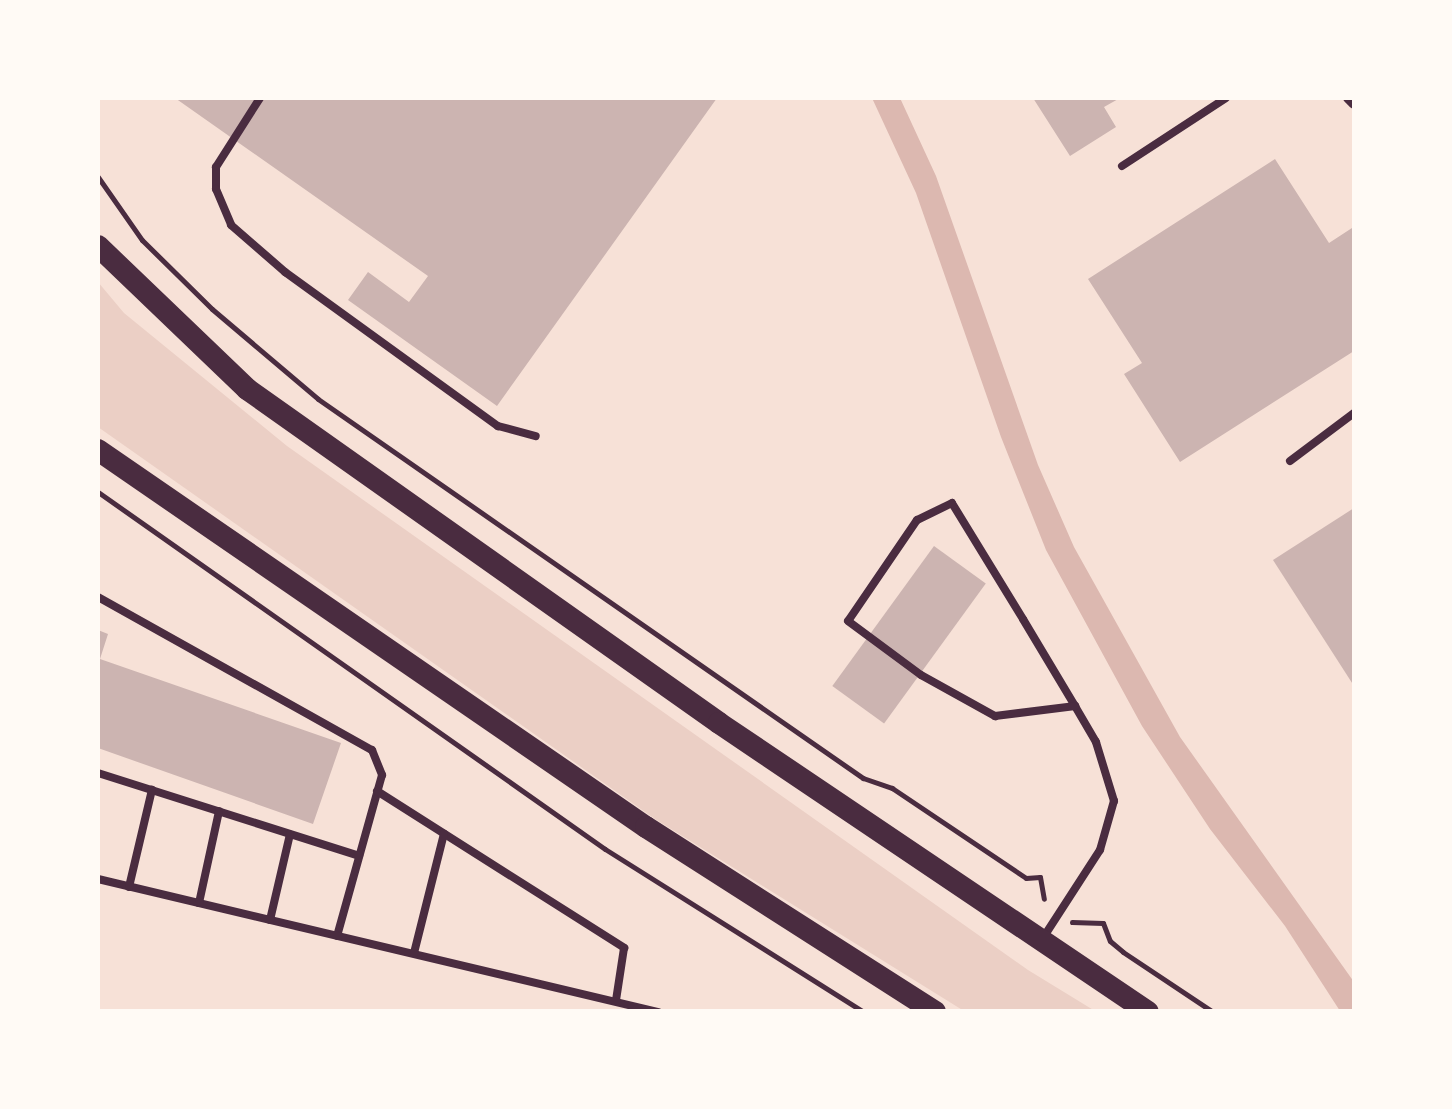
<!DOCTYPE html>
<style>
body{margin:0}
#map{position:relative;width:1452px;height:1109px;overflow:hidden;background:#f7e1d7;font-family:"Fira Sans",sans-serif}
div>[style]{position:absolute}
.green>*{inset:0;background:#ebcfc5}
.water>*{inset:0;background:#dcb8b0}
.building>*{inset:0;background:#ccb4b1;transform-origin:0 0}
.path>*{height:5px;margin:-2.5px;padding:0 2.5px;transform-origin:2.5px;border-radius:2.5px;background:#4a2c40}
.service>*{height:8px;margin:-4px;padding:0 4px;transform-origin:4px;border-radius:4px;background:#4a2c40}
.minor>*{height:10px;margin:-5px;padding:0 5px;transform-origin:5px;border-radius:5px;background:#4a2c40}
.primary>*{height:22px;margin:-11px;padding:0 11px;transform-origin:11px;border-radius:11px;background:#4a2c40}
span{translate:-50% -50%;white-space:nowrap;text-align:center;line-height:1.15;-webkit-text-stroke:9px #fffaf5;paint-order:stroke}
.frame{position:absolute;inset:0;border:100px solid #fffaf5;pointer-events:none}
</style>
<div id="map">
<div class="green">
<div style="clip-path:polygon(98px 282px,124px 313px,287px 446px,1028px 970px,1095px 1011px,964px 1011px,655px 819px,98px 427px)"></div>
</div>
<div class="water">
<div style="clip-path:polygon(872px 98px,900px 98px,936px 176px,1038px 465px,1074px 547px,1180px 737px,1354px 982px,1354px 1011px,1340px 1011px,1285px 926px,1210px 829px,1142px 726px,1046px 550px,1001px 437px,916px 193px)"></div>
</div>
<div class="building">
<div style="clip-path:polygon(175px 98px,717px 98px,497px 406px,348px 300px,368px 272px,409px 302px,428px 276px)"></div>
<div style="clip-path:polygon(1033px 98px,1120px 98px,1104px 107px,1116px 127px,1070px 156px)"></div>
<div style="clip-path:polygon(1275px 159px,1329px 243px,1352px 228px,1354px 231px,1354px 351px,1180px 462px,1124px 374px,1142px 363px,1088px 279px)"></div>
<div style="clip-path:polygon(1354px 508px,1354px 686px,1273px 560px)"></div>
<div style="left:934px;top:546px;width:64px;height:173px;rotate:36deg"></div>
<div style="clip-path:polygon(98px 630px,108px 634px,100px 659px,341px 743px,313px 824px,98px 748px)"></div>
</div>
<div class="path">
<div style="left:98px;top:177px;width:77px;rotate:55.1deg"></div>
<div style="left:142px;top:240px;width:98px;rotate:44.6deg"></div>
<div style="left:212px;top:309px;width:139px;rotate:40.3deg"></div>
<div style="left:318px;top:399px;width:664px;rotate:34.82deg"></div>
<div style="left:863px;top:778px;width:31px;rotate:19deg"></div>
<div style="left:892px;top:788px;width:161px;rotate:33.9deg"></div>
<div style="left:1026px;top:878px;width:14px;rotate:-4deg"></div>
<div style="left:1040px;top:877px;width:22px;rotate:80deg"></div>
<div style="left:98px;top:492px;width:620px;rotate:35.15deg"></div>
<div style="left:605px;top:849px;width:306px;rotate:32.2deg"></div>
<div style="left:1072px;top:922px;width:31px;rotate:2deg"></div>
<div style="left:1103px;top:923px;width:19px;rotate:69deg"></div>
<div style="left:1110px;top:941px;width:17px;rotate:40deg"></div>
<div style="left:1123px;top:952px;width:108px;rotate:33.7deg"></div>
</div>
<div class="service">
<div style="left:260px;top:98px;width:82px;rotate:122.5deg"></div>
<div style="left:216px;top:167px;width:22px;rotate:90deg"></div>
<div style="left:216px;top:189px;width:39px;rotate:67deg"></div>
<div style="left:231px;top:225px;width:72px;rotate:41deg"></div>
<div style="left:285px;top:272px;width:263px;rotate:35.9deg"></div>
<div style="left:498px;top:426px;width:39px;rotate:15deg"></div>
<div style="left:1122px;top:166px;width:124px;rotate:-33.2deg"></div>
<div style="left:1290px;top:461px;width:80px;rotate:-36.9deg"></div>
<div style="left:98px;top:597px;width:314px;rotate:29.2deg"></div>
<div style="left:372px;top:750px;width:27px;rotate:68deg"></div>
<div style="left:382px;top:775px;width:167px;rotate:105.6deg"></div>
<div style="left:98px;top:773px;width:274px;rotate:17.6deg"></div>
<div style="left:377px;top:791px;width:293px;rotate:32.4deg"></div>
<div style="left:624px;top:948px;width:53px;rotate:98.7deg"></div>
<div style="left:98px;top:879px;width:576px;rotate:13.36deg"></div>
<div style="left:129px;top:887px;width:100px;rotate:-76.7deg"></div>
<div style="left:199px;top:903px;width:94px;rotate:-77.7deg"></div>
<div style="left:270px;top:920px;width:88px;rotate:-76.9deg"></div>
<div style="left:1043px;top:938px;width:105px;rotate:-57.1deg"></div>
<div style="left:1100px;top:850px;width:51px;rotate:-74.1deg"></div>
<div style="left:1114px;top:801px;width:62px;rotate:-107deg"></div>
<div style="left:1096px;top:742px;width:42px;rotate:-120.3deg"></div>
<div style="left:1075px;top:706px;width:101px;rotate:-120.9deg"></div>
<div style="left:1023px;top:619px;width:136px;rotate:-121.5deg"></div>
<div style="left:952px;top:503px;width:39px;rotate:154deg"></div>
<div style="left:917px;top:520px;width:122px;rotate:124.3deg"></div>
<div style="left:848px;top:621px;width:91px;rotate:36.5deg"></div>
<div style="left:921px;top:675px;width:85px;rotate:29deg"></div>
<div style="left:995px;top:716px;width:81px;rotate:-7.1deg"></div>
<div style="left:414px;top:953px;width:123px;rotate:-75.9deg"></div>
</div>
<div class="minor">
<div style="left:1348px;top:98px;width:8px;rotate:45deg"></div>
</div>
<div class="primary">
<div style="left:98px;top:246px;width:207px;rotate:43.8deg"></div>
<div style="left:247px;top:389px;width:578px;rotate:35.28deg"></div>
<div style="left:719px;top:723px;width:517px;rotate:33.97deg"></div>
<div style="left:98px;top:450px;width:665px;rotate:34.53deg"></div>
<div style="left:646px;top:827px;width:343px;rotate:32.6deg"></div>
</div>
<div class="frame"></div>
</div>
